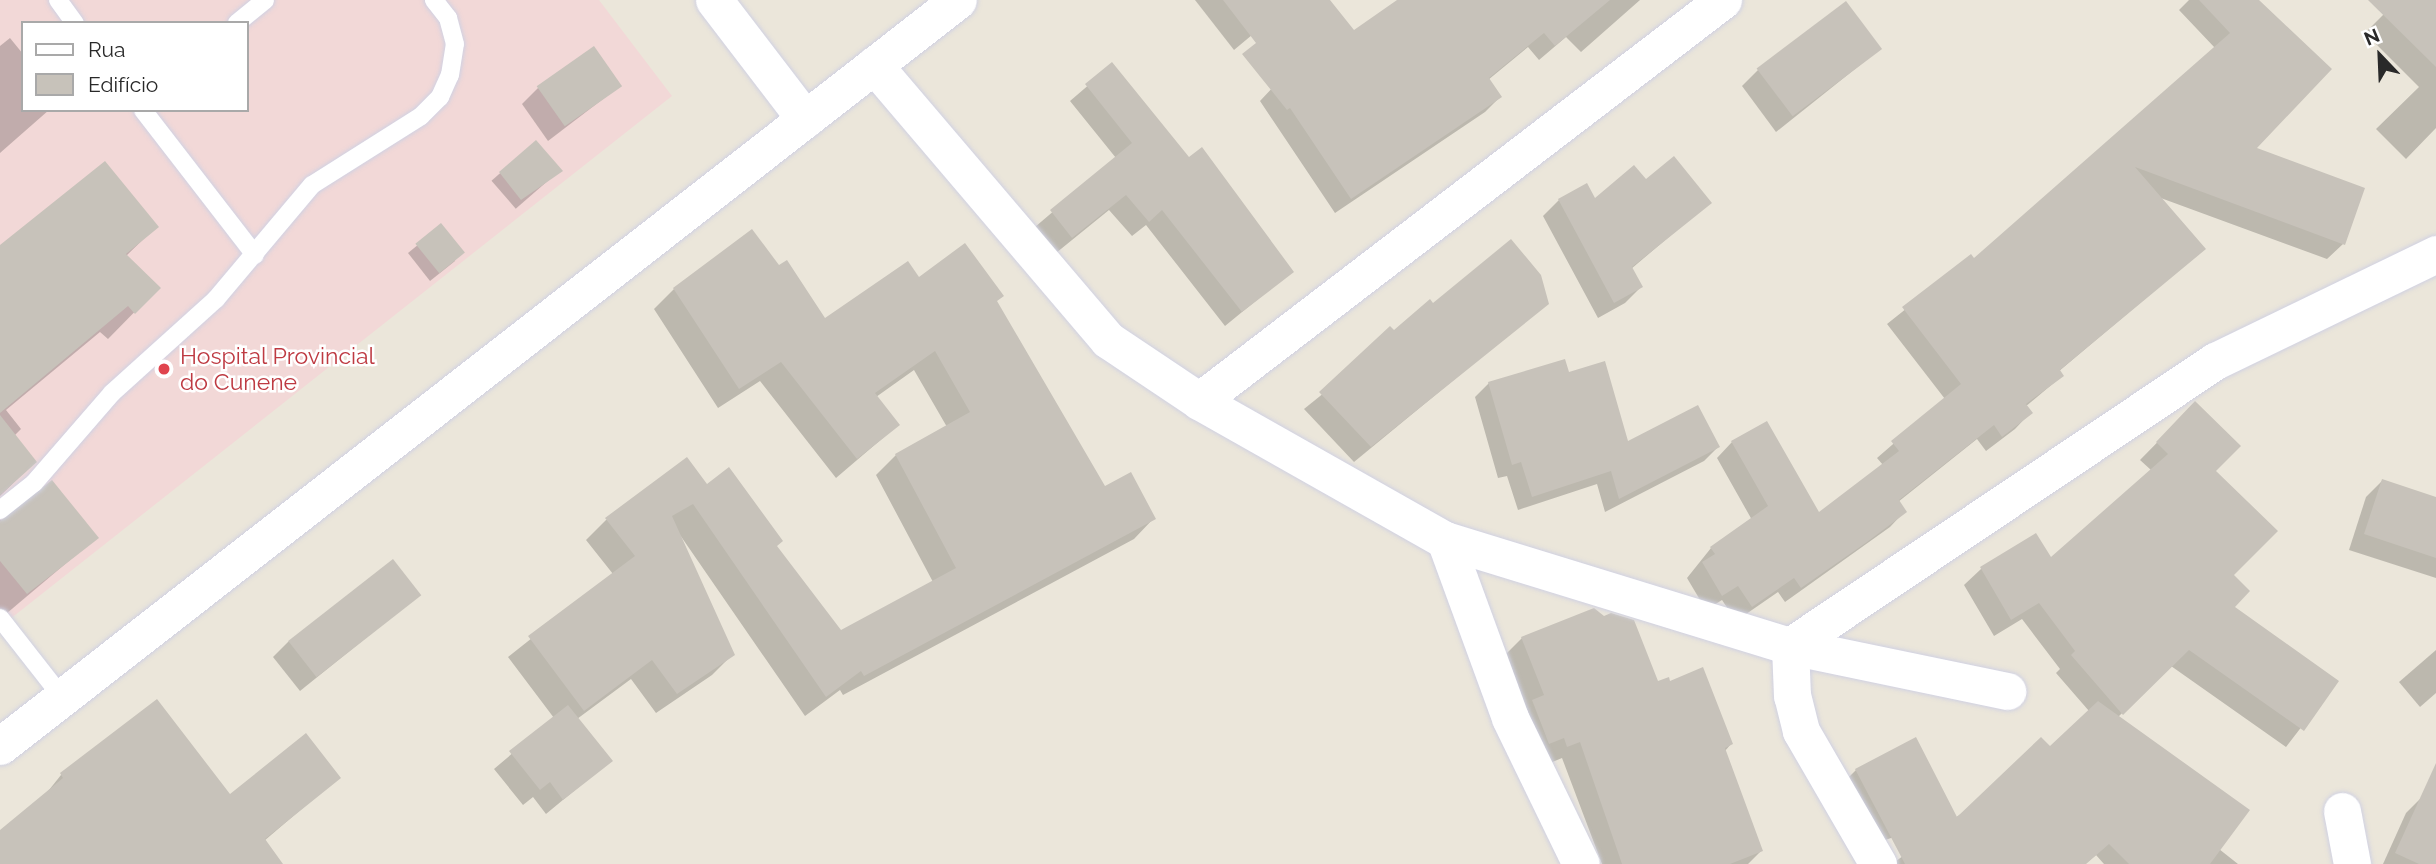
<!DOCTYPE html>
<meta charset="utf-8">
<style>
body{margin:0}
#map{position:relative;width:2436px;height:864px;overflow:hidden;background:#ebe6da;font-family:Raleway,sans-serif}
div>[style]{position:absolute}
.medical>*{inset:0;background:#f2d8d7}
.shadow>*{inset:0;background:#0003;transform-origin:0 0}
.building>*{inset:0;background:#c7c2ba;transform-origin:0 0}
.roads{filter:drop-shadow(0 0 2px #d0d1e2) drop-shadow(0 0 2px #d0d1e2)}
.lane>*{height:18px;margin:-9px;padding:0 9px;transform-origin:9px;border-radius:9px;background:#fff}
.street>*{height:37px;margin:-18.5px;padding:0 18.5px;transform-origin:18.5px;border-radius:18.5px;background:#fff}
.dots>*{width:19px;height:19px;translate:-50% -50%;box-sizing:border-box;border:4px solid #fff;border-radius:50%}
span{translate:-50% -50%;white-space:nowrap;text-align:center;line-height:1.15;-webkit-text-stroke:5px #fff;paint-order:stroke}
.health-label{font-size:23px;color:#be3a42}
.left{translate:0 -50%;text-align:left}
.legend{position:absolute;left:21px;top:21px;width:228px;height:91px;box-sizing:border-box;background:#fff;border:2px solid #a9a9a9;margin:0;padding:9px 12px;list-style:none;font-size:21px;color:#292929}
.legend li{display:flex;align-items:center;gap:14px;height:35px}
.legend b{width:35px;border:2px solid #a9a9a9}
.north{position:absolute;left:2345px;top:21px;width:70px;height:70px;-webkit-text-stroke:5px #fff;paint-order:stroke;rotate:337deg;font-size:19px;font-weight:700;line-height:28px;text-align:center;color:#292929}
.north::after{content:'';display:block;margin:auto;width:24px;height:32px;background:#292929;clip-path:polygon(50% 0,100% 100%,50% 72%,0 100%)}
</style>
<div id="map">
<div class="medical">
<div style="clip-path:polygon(evenodd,0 0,599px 0,672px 96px,0 627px,0 0,23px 23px,247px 23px,247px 110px,23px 110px,23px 23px)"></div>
</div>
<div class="shadow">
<div style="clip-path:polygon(1195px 0,1294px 0,1234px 50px)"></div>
<div style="clip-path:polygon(1400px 0,1640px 0,1581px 52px,1566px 37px,1539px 60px,1528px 47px,1488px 80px,1500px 97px,1485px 112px,1335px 213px,1260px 101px,1275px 85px)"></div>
<div style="clip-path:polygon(2189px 0,2256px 0,2254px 149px,2343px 244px,2327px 259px,2158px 197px,2204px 249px,2058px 372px,2062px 376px,2025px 407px,2030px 413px,2015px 429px,1986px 451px,1977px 439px,1898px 502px,1905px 511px,1890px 527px,1785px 602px,1778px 592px,1736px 621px,1722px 600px,1706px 610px,1687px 578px,1711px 548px,1752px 520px,1717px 458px,1732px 442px,1819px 514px,1883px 465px,1877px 458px,1945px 399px,1887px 324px,1971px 257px,1973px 260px,2215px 48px,2179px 10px)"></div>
<div style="clip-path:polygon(2398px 0,2436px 0,2436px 128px,2406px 159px,2376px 129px,2419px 87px,2365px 33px)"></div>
<div style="clip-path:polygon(10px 38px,23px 54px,23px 110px,49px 110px,0 153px,0 46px)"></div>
<div style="clip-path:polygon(1880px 49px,1776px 132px,1742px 86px,1758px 70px)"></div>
<div style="clip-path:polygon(1112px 65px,1189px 159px,1291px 272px,1225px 326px,1146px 225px,1132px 236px,1109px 210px,1056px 253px,1035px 227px,1116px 158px,1070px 101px)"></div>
<div style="clip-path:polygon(620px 86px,548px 141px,522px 104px,538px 88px)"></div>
<div style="left:536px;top:142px;width:37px;height:59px;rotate:49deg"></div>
<div style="clip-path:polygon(1646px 182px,1709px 203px,1631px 269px,1641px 287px,1625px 303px,1598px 318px,1543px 216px,1559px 200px,1595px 201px)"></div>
<div style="clip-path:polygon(441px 226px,455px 261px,430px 281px,408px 253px)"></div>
<div style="clip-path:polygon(156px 227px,126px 256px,158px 288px,108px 339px,100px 332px,6px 410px,21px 429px,14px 436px,35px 462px,0 496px,0 247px)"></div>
<div style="clip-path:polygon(778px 268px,825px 320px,919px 279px,996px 302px,1105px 488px,1154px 518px,1134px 539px,843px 695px,840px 690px,805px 716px,680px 535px,732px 655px,712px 675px,656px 713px,631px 679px,577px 719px,610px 761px,546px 814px,533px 797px,523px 805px,494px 769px,554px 718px,508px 657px,613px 574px,586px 540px,606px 520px,706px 487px,775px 547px,841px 632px,933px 582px,876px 475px,896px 455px,947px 427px,914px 370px,876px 397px,898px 425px,836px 478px,760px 381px,718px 408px,654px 309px,674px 289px)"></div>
<div style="clip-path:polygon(1547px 303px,1354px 462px,1304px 409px,1433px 305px)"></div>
<div style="clip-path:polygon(1567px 374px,1627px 443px,1718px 447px,1704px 461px,1605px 512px,1597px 484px,1518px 510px,1507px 476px,1498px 478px,1475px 397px,1489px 383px)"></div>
<div style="clip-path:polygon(2195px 404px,2213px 471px,2232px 575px,2232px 607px,2336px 682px,2286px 747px,2171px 666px,2118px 717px,2219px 849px,2238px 864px,2104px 864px,2096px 855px,2085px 864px,1892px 864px,2050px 749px,2089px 711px,2056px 673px,2060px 669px,2022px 619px,1994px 636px,1964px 585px,1981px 569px,2050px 560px,2151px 470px,2140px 460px)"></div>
<div style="clip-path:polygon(2382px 481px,2436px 499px,2436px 578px,2349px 550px,2366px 497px)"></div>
<div style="clip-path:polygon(0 520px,96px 538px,0 619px)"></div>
<div style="clip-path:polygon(419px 595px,300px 691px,273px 657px,289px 641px)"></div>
<div style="clip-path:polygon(1522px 638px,1657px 683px,1731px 744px,1725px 751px,1761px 851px,1748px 864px,1602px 864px,1562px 758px,1550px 763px,1531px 760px,1505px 655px)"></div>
<div style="clip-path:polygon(2436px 650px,2436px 693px,2420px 707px,2399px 682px)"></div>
<div style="clip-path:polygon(1915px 740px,1934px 823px,1871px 845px,1840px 786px,1856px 770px)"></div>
<div style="clip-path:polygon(61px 775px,230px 796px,339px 777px,264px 841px,281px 864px,0 864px,0 832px,45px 795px)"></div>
<div style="clip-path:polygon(2422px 797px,2436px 804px,2436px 847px,2428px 864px,2383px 864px,2406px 813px)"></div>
</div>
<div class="building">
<div style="clip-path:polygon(1223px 0,1330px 0,1354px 30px,1397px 0,1610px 0,1555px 46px,1544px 33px,1489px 78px,1502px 97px,1351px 199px,1290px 108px,1287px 110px,1242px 54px,1256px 43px)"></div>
<div style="clip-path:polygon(2199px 0,2259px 0,2332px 69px,2257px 148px,2365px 188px,2345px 245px,2135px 167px,2206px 249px,2060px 370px,2064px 376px,2026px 404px,2033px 413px,2002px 437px,1994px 425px,1899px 500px,1907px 512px,1867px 542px,1801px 588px,1794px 578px,1752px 607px,1738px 586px,1722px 596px,1702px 562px,1715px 554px,1710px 547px,1768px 506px,1731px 441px,1767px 421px,1819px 512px,1899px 451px,1891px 441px,1961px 384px,1902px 307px,1971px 254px,1974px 258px,2230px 33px)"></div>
<div style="clip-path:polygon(2368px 0,2436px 0,2436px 67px)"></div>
<div style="left:1846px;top:1px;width:60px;height:112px;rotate:53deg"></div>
<div style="left:594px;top:46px;width:49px;height:70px;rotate:55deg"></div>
<div style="clip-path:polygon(1112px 62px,1189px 157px,1202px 147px,1294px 272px,1242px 312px,1162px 210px,1149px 222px,1126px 195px,1072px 238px,1050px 210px,1132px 143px,1085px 84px)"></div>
<div style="clip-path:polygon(536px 140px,563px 171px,521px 200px,499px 172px)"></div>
<div style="clip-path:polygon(1674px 156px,1712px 203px,1632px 267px,1643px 287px,1614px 303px,1558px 199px,1587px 183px,1595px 198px,1634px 165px,1646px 179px)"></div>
<div style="clip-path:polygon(105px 161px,159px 227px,126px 254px,161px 288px,135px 314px,128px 306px,0 413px,0 245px)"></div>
<div style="left:441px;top:223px;width:38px;height:33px;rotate:51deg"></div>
<div style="clip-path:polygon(752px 229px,779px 265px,787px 260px,825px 318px,908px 261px,919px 277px,965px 243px,1004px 296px,997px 301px,1105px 486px,1131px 472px,1156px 519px,864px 676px,861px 671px,826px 697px,693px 504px,672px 516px,735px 655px,677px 694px,652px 660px,584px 711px,528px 636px,635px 556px,605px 518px,687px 457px,707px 484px,729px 467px,783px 541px,777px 546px,841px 630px,956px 568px,895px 454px,970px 412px,935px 351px,875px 393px,900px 425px,857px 459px,781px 362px,739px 389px,673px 288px)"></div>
<div style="clip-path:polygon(1511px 239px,1541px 275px,1549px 304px,1371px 447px,1319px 392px,1390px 326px,1394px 330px,1430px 299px,1433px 303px)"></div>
<div style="clip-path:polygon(1565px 359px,1569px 372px,1605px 361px,1628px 441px,1698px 405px,1720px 447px,1619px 499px,1611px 471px,1532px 497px,1521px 462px,1512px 465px,1488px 382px)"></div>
<div style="clip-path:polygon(2195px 401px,2241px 446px,2216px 471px,2278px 531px,2234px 575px,2250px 591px,2235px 607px,2339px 681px,2304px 731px,2189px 650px,2123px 715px,2071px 655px,2075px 651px,2039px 603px,2011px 620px,1980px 567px,2036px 533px,2051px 557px,2168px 454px,2156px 442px)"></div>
<div style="clip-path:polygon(0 415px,37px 462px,0 495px)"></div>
<div style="clip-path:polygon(2382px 479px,2436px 497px,2436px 558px,2364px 534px)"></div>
<div style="clip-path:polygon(52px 480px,99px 538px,27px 594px,0 561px,0 521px)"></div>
<div style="left:393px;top:559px;width:46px;height:133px;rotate:52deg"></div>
<div style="clip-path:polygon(1594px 608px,1604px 616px,1611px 613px,1634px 620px,1658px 681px,1669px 677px,1670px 681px,1703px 667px,1733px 744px,1725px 748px,1763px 851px,1730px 864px,1622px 864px,1580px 742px,1567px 747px,1564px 738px,1549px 744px,1532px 700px,1544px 695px,1521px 637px)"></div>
<div style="clip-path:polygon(157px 699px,230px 794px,306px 733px,341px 778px,265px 839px,283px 864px,0 864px,0 830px,63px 778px,60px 773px)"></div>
<div style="clip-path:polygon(2098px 701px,2250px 810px,2210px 864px,2129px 864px,2109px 844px,2086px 864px,1905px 864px,1855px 769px,1916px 737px,1957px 817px,2041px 737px,2050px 746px)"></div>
<div style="clip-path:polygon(568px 705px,613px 761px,563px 800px,550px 782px,540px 790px,509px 751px)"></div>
<div style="clip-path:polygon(2436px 763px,2436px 864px,2419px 864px,2395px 853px)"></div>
</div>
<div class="roads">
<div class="lane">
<div style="left:58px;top:0;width:29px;rotate:54deg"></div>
<div style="left:237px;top:23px;width:36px;rotate:-39deg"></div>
<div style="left:143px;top:110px;width:183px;rotate:52.3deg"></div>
<div style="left:0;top:510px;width:43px;rotate:-38.5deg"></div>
<div style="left:34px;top:483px;width:119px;rotate:-49.1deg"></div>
<div style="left:112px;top:393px;width:140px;rotate:-42.1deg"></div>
<div style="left:216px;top:299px;width:149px;rotate:-49.9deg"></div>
<div style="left:312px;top:185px;width:129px;rotate:-32.3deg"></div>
<div style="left:421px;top:116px;width:27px;rotate:-45deg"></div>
<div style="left:440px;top:97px;width:24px;rotate:-66deg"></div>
<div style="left:450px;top:75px;width:31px;rotate:-81deg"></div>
<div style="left:455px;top:44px;width:27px;rotate:-105deg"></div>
<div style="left:448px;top:18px;width:23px;rotate:-128deg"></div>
<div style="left:0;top:618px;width:100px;rotate:51.9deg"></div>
</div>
<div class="street">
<div style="left:714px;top:0;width:150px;rotate:52.6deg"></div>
<div style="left:874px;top:65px;width:361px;rotate:49.6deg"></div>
<div style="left:1108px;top:340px;width:110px;rotate:33.8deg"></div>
<div style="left:1199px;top:401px;width:283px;rotate:29.5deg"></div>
<div style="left:1445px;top:540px;width:361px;rotate:17.1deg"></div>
<div style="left:1790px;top:646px;width:512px;rotate:-33.85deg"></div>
<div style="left:2215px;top:361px;width:246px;rotate:-25.8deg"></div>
<div style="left:1199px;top:401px;width:660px;rotate:-37.43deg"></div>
<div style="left:1445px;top:540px;width:189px;rotate:69.9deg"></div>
<div style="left:1510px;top:718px;width:162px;rotate:64.1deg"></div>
<div style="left:0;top:746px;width:1214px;rotate:-37.91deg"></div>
<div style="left:2342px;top:811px;width:54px;rotate:79.3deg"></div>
<div style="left:1878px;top:864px;width:154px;rotate:-120.1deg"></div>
<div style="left:1801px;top:731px;width:36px;rotate:-104deg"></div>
<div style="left:1792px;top:696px;width:50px;rotate:-92.3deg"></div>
<div style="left:1790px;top:646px;width:222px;rotate:11.7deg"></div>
</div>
</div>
<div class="dots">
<div style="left:164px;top:369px;background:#e0444e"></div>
</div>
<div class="health-label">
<span class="left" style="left:180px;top:369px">Hospital Provincial<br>do Cunene</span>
</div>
<ul class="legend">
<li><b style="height:9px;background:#fff"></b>Rua</li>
<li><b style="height:19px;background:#c7c2ba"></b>Edifício</li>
</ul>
<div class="north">N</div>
</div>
